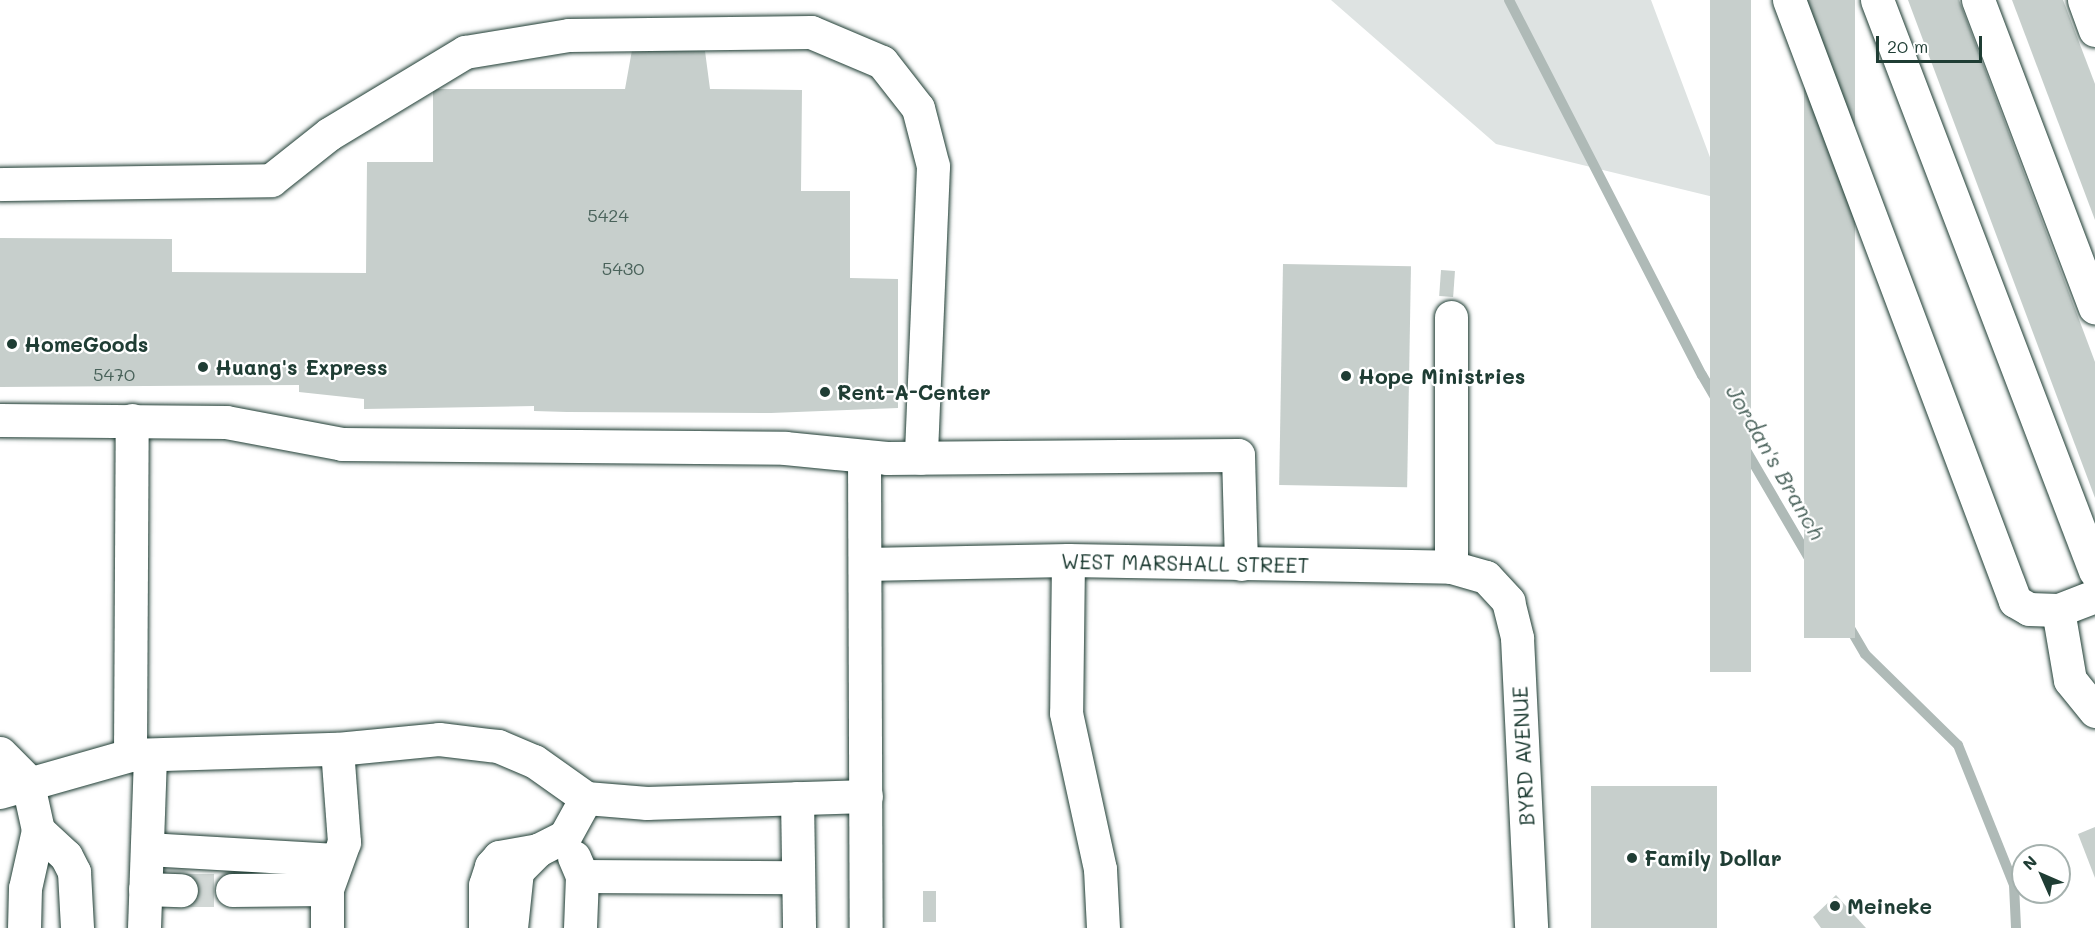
<!DOCTYPE html>
<style>
body{margin:0}
#map{position:relative;width:2095px;height:928px;overflow:hidden;background:#fff;font-family:Mali,sans-serif}
div>[style]{position:absolute}
.green>*{inset:0;background:#dee3e2}
.stream>*{height:10px;margin:-5px;padding:0 5px;transform-origin:5px;border-radius:5px;background:#afbab7}
.building>*{inset:0;background:#c7cfcc;transform-origin:0 0}
.minor-tunnel>*{height:33px;margin-top:-16.5px;transform-origin:0;background:repeating-linear-gradient(90deg,#d2d8d6 0 33px,transparent 0 49px)}
.roads{filter:drop-shadow(0 0 2px #1f3d34) drop-shadow(0 0 2px #1f3d34)}
.minor>*{height:33px;margin:-16.5px;padding:0 16.5px;transform-origin:16.5px;border-radius:16.5px;background:#fff}
.dots>*{width:16px;height:16px;translate:-50% -50%;box-sizing:border-box;border:3px solid #fff;border-radius:50%}
span{translate:-50% -50%;white-space:nowrap;text-align:center;line-height:1.15;-webkit-text-stroke:4.5px #fff;paint-order:stroke}
.number-label{font-size:18px;color:#49625a}
.number-label span{-webkit-text-stroke-width:0}
.poi-label{font-size:21px;color:#1f3d34;font-weight:700}
.left{translate:0 -50%;text-align:left}
.street-label{font-size:21px;color:#1f3d34}
.water-label{font-size:22px;color:#4a625b;font-style:italic}
.north{position:absolute;left:2011px;top:844px;width:60px;height:60px;box-sizing:border-box;background:#fff;border:2px solid #a5b1ae;border-radius:50%;rotate:315deg;font-size:16px;font-weight:700;line-height:24px;text-align:center;color:#1f3d34}
.north::after{content:'';display:block;margin:auto;width:21px;height:27px;background:#1f3d34;clip-path:polygon(50% 0,100% 100%,50% 72%,0 100%)}
.scale{position:absolute;left:1876px;top:36px;width:106px;height:27px;box-sizing:border-box;border:3px solid #1f3d34;border-top:0;padding-left:8px;font-size:18px;line-height:21px;white-space:nowrap;color:#1f3d34;-webkit-text-stroke:4px #fff;paint-order:stroke}
</style>
<div id="map">
<div class="green">
<div style="clip-path:polygon(1331px 0,1651px 0,1726px 200px,1496px 144px)"></div>
</div>
<div class="stream">
<div style="left:1509px;top:0;width:422px;rotate:62.8deg"></div>
<div style="left:1702px;top:375px;width:323px;rotate:59.7deg"></div>
<div style="left:1865px;top:654px;width:130px;rotate:44.4deg"></div>
<div style="left:1958px;top:745px;width:151px;rotate:68.2deg"></div>
<div style="left:2014px;top:885px;width:43px;rotate:87.3deg"></div>
</div>
<div class="building">
<div style="left:1710px;top:0;width:41px;height:672px"></div>
<div style="left:1804px;top:0;width:51px;height:638px"></div>
<div style="clip-path:polygon(1908px 0,1959px 0,2095px 362px,2095px 498px)"></div>
<div style="clip-path:polygon(2012px 0,2063px 0,2095px 84px,2095px 220px)"></div>
<div style="clip-path:polygon(632px 50px,705px 51px,710px 89px,802px 90px,801px 191px,850px 191px,850px 278px,898px 279px,898px 408px,771px 413px,567px 412px,534px 411px,534px 406px,364px 409px,364px 399px,299px 392px,299px 385px,0 387px,0 238px,172px 239px,172px 272px,366px 273px,367px 162px,433px 162px,433px 89px,625px 89px)"></div>
<div style="left:1283px;top:264px;width:128px;height:221px;rotate:1deg"></div>
<div style="left:1441px;top:270px;width:14px;height:26px;rotate:4deg"></div>
<div style="left:1591px;top:786px;width:126px;height:142px"></div>
<div style="clip-path:polygon(2095px 827px,2095px 878px,2078px 834px)"></div>
<div style="left:923px;top:891px;width:13px;height:31px"></div>
<div style="clip-path:polygon(1836px 895px,1866px 928px,1821px 928px,1813px 917px)"></div>
</div>
<div class="minor-tunnel">
<div style="left:181px;top:890px;width:51px"></div>
</div>
<div class="roads">
<div class="minor">
<div style="left:1789px;top:0;width:642px;rotate:69.39deg"></div>
<div style="left:2015px;top:601px;width:16px;rotate:30deg"></div>
<div style="left:2029px;top:609px;width:29px;rotate:2deg"></div>
<div style="left:1877px;top:0;width:611px;rotate:69.1deg"></div>
<div style="left:1978px;top:0;width:329px;rotate:69.2deg"></div>
<div style="left:2084px;top:0;width:32px;rotate:70deg"></div>
<div style="left:0;top:184px;width:271px;rotate:-0.8deg"></div>
<div style="left:271px;top:180px;width:74px;rotate:-38.4deg"></div>
<div style="left:329px;top:134px;width:159px;rotate:-31.1deg"></div>
<div style="left:465px;top:52px;width:105px;rotate:-9.3deg"></div>
<div style="left:569px;top:35px;width:242px;rotate:-0.7deg"></div>
<div style="left:811px;top:32px;width:77px;rotate:22.9deg"></div>
<div style="left:882px;top:62px;width:58px;rotate:52deg"></div>
<div style="left:918px;top:108px;width:60px;rotate:75.5deg"></div>
<div style="left:933px;top:166px;width:292px;rotate:92.4deg"></div>
<div style="left:0;top:420px;width:226px;rotate:0.5deg"></div>
<div style="left:226px;top:422px;width:118px;rotate:10.7deg"></div>
<div style="left:342px;top:444px;width:443px;rotate:0.5deg"></div>
<div style="left:785px;top:448px;width:102px;rotate:5.6deg"></div>
<div style="left:887px;top:458px;width:351px;rotate:-0.5deg"></div>
<div style="left:1238px;top:455px;width:109px;rotate:88.4deg"></div>
<div style="left:864px;top:456px;width:472px;rotate:89.8deg"></div>
<div style="left:1068px;top:560px;width:153px;rotate:90.7deg"></div>
<div style="left:1066px;top:713px;width:160px;rotate:77.7deg"></div>
<div style="left:1100px;top:869px;width:59px;rotate:87.1deg"></div>
<div style="left:865px;top:564px;width:203px;rotate:-1.1deg"></div>
<div style="left:1068px;top:560px;width:383px;rotate:1deg"></div>
<div style="left:1451px;top:567px;width:36px;rotate:16deg"></div>
<div style="left:1486px;top:577px;width:33px;rotate:47deg"></div>
<div style="left:1508px;top:601px;width:38px;rotate:76deg"></div>
<div style="left:1517px;top:638px;width:290px;rotate:87.2deg"></div>
<div style="left:1451px;top:567px;width:250px;rotate:-90deg"></div>
<div style="left:2095px;top:596px;width:40px;rotate:159deg"></div>
<div style="left:2058px;top:610px;width:71px;rotate:80.3deg"></div>
<div style="left:2070px;top:680px;width:40px;rotate:51deg"></div>
<div style="left:0;top:753px;width:38px;rotate:45deg"></div>
<div style="left:27px;top:780px;width:51px;rotate:77.6deg"></div>
<div style="left:38px;top:830px;width:59px;rotate:102.6deg"></div>
<div style="left:25px;top:888px;width:40px;rotate:91.4deg"></div>
<div style="left:130px;top:755px;width:335px;rotate:-89.7deg"></div>
<div style="left:0;top:792px;width:135px;rotate:-15.9deg"></div>
<div style="left:130px;top:755px;width:207px;rotate:-1.7deg"></div>
<div style="left:337px;top:749px;width:102px;rotate:-5.6deg"></div>
<div style="left:439px;top:739px;width:59px;rotate:6.8deg"></div>
<div style="left:498px;top:746px;width:39px;rotate:23deg"></div>
<div style="left:534px;top:761px;width:64px;rotate:35.4deg"></div>
<div style="left:586px;top:798px;width:61px;rotate:4.7deg"></div>
<div style="left:647px;top:803px;width:219px;rotate:-1.8deg"></div>
<div style="left:797px;top:798px;width:130px;rotate:89.1deg"></div>
<div style="left:38px;top:830px;width:38px;rotate:43deg"></div>
<div style="left:66px;top:856px;width:18px;rotate:63deg"></div>
<div style="left:74px;top:872px;width:56px;rotate:86.9deg"></div>
<div style="left:147px;top:849px;width:189px;rotate:3.3deg"></div>
<div style="left:574px;top:857px;width:21px;rotate:67deg"></div>
<div style="left:582px;top:876px;width:52px;rotate:92.2deg"></div>
<div style="left:582px;top:876px;width:216px;rotate:0.3deg"></div>
<div style="left:145px;top:889px;width:36px;rotate:2deg"></div>
<div style="left:232px;top:890px;width:95px;rotate:-0.6deg"></div>
<div style="left:144px;top:928px;width:172px;rotate:-88deg"></div>
<div style="left:327px;top:928px;width:39px;rotate:-90deg"></div>
<div style="left:327px;top:889px;width:50px;rotate:-70.1deg"></div>
<div style="left:344px;top:842px;width:93px;rotate:-94.3deg"></div>
<div style="left:485px;top:928px;width:43px;rotate:-90deg"></div>
<div style="left:485px;top:885px;width:20px;rotate:-72deg"></div>
<div style="left:491px;top:866px;width:12px;rotate:-48deg"></div>
<div style="left:499px;top:857px;width:40px;rotate:-10deg"></div>
<div style="left:538px;top:850px;width:30px;rotate:-27deg"></div>
<div style="left:565px;top:836px;width:43px;rotate:-61.1deg"></div>
<div style="left:511px;top:928px;width:57px;rotate:-84deg"></div>
<div style="left:517px;top:871px;width:30px;rotate:-45deg"></div>
</div>
</div>
<div class="dots">
<div style="left:12px;top:344px;background:#1f3d34"></div>
<div style="left:203px;top:367px;background:#1f3d34"></div>
<div style="left:1346px;top:376px;background:#1f3d34"></div>
<div style="left:825px;top:392px;background:#1f3d34"></div>
<div style="left:1632px;top:858px;background:#1f3d34"></div>
<div style="left:1835px;top:906px;background:#1f3d34"></div>
</div>
<div class="number-label">
<span style="left:608px;top:215px">5424</span>
<span style="left:623px;top:268px">5430</span>
<span style="left:114px;top:374px">5470</span>
</div>
<div class="poi-label">
<span class="left" style="left:24px;top:344px">HomeGoods</span>
<span class="left" style="left:215px;top:367px">Huang's Express</span>
<span class="left" style="left:1358px;top:376px">Hope Ministries</span>
<span class="left" style="left:837px;top:392px">Rent-A-Center</span>
<span class="left" style="left:1644px;top:858px">Family Dollar</span>
<span class="left" style="left:1847px;top:906px">Meineke</span>
</div>
<div class="street-label">
<span style="left:1185px;top:563px;rotate:1deg">WEST MARSHALL STREET</span>
<span style="left:1523px;top:756px;rotate:-93deg">BYRD AVENUE</span>
</div>
<div class="water-label">
<span style="left:1776px;top:462px;rotate:60deg">Jordan's Branch</span>
</div>
<div class="north">N</div>
<div class="scale">20 m</div>
</div>
